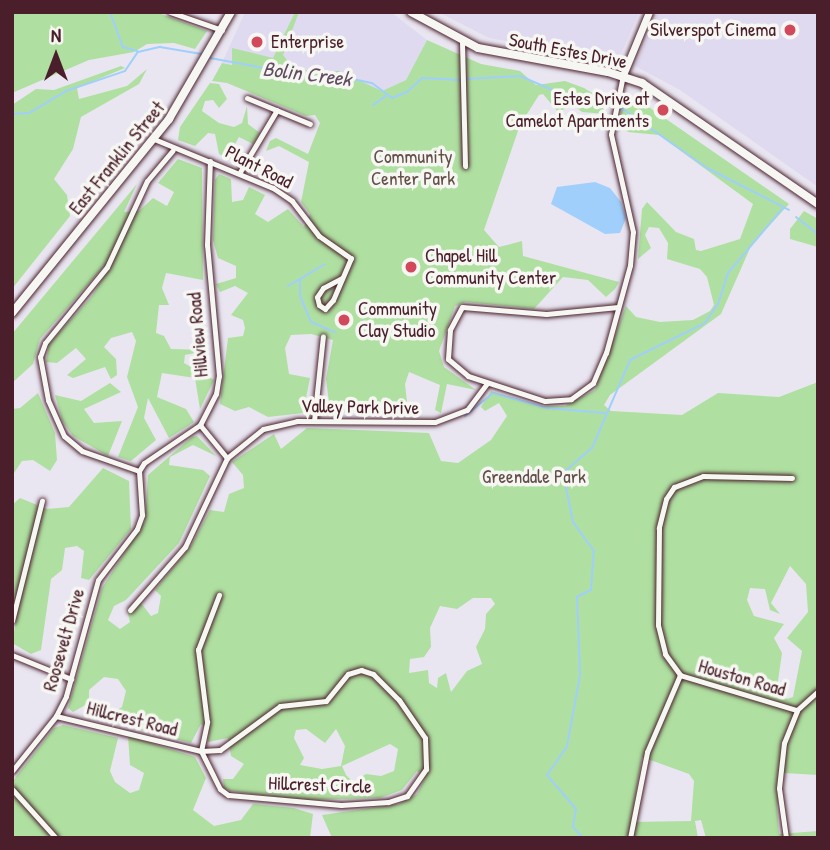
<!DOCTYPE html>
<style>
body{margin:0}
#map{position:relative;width:830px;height:850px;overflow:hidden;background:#e9e6f1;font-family:"Patrick Hand",sans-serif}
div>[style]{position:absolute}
.built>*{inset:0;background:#e0daf1}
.green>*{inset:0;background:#afe0a1}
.water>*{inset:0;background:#a0cffc}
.stream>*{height:2px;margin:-1px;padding:0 1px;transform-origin:1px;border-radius:1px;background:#a0cffc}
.roads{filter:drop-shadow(0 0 2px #4a1f2b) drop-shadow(0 0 2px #4a1f2b)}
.minor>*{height:5px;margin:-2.5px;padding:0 2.5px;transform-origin:2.5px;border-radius:2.5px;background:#f6f6f2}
.tertiary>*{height:7px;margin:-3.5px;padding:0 3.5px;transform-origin:3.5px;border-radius:3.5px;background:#f6f6f2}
.secondary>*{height:8px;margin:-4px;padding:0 4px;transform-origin:4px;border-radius:4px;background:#f6f6f2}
.dots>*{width:19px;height:19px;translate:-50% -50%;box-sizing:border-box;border:4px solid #f6f6f2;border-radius:50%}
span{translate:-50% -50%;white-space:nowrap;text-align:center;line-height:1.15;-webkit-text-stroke:7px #f6f6f2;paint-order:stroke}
.poi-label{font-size:19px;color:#4a1f2b}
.right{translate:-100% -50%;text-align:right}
.left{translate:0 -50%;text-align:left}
.street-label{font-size:19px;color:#4a1f2b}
.park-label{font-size:19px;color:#634f48}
.water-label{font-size:21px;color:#604b5f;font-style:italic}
.frame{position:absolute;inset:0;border:14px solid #4a1f2b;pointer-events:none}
.north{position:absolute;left:21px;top:21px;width:70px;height:70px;-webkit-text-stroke:5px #f6f6f2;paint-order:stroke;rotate:0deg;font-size:19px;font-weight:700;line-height:28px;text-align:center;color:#4a1f2b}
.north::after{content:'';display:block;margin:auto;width:24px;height:32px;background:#4a1f2b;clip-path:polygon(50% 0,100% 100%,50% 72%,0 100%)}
</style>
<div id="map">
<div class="built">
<div style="clip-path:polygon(245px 12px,391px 12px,427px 40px,406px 80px,382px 91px,222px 63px)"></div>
<div style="clip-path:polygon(438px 12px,639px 12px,618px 61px,489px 38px)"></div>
<div style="clip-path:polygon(658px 12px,818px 12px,818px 187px,680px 90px,635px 66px)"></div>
</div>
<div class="green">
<div style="clip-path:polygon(12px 12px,156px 12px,207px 31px,195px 49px,174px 43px,147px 44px,134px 52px,89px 60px,12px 93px)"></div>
<div style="clip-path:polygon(295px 12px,299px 12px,283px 55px,290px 64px,309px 71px,339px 71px,382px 91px,406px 80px,427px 40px,481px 64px,520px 71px,536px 85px,565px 81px,584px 88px,599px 97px,605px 114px,582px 112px,573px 105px,558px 112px,543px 94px,539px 95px,520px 125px,484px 230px,499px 247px,522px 241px,523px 256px,619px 282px,615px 289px,606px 297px,588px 280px,563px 277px,534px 309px,466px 302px,455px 306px,439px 351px,444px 367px,476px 390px,447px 384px,441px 413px,435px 410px,440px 385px,409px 372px,405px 384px,408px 411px,398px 414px,356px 410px,336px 414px,323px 410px,329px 403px,326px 379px,333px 340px,311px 334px,291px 335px,285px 348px,289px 374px,310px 378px,303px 413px,268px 417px,249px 407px,235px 411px,220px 404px,228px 338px,243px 336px,245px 328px,243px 320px,231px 315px,248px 293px,235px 286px,220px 292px,216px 284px,236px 278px,236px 266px,218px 258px,213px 240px,215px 180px,219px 174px,231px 179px,232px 202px,243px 200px,249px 187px,265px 195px,255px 214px,268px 222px,288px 209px,304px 227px,310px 214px,301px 202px,309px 162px,279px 146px,266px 151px,270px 141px,276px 138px,308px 154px,320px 123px,315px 115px,306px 116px,227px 83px,212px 81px,222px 63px,232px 65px,232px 48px,273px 58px)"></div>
<div style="clip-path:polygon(121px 66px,125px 68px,77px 88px,79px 99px,127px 86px,147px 69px,139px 84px,81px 117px,73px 149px,54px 179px,67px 195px,70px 216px,12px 289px,12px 105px,36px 89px,54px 90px)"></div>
<div style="clip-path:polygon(210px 83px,219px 84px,227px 99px,219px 108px,213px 100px,205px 101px,202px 111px,219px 123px,234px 127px,242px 123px,247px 106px,248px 124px,260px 133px,253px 144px,239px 137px,234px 146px,243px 159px,239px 163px,219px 154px,215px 134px,208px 133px,195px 146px,178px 140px,180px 127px)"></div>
<div style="clip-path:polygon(evenodd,640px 101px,789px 204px,751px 246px,721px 314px,610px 395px,604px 405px,611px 411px,682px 415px,718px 393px,779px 397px,818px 382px,818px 775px,784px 773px,777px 806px,779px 834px,818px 831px,818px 838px,706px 838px,701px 820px,695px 821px,698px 838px,332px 838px,322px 815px,399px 804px,417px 794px,425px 778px,417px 771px,402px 790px,380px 798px,302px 800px,230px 791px,224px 788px,223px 779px,233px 779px,244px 764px,231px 756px,228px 738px,208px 742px,209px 732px,201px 724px,191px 743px,111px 722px,112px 713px,122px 707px,126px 691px,118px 679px,104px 677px,89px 690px,89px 703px,73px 712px,68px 708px,102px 588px,145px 521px,148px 475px,192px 437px,197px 436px,216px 456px,193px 445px,170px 457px,169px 465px,203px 470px,210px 476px,179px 543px,126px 600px,114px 606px,108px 620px,120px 629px,130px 622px,128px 614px,141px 603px,151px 616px,158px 613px,161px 596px,155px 590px,191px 546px,210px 510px,224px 512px,229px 494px,244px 488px,243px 475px,232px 462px,274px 434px,281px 449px,307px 428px,429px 433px,441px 461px,458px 463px,491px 440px,507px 416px,499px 403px,485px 411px,481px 407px,491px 391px,541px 406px,565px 406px,595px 390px,626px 306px,636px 317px,660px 322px,693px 320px,710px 311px,714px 305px,707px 277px,700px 269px,667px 259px,668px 243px,659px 228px,649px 227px,645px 235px,651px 248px,638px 259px,642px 209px,647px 202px,676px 232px,694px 239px,696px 250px,701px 251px,740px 239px,753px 204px,659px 135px,628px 132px,619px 123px,623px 102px,640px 101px,790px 566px,806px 584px,808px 612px,787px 638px,802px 651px,793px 697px,787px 699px,777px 688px,782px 653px,774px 638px,784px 624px,754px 616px,747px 600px,750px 588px,765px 589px,770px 610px,780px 614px,771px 603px,790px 566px,640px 101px,473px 598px,491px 598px,495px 604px,486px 614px,485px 629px,476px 647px,482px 664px,467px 671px,451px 692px,446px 673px,438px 678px,437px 688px,429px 683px,428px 670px,409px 673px,410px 659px,424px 657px,431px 647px,430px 628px,440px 606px,457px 609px,473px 598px,640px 101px,306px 729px,325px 743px,336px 729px,345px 746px,341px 766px,322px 769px,300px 765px,304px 758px,294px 738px,296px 730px,306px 729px,640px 101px,390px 744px,398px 749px,394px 771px,381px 776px,366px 774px,353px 782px,346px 775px,342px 766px,390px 744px,640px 101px,642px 757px,689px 774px,694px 781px,691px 821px,631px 822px,642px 757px)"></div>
<div style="clip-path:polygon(178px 159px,202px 168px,203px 280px,166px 273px,162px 288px,169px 305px,159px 305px,156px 333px,164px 336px,171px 349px,210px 350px,185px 355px,184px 363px,214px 380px,200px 409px,195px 378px,162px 373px,157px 397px,186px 409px,194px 422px,169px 438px,148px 398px,144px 418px,156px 440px,131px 461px,118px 457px,138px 407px,127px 377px,136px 341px,132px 332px,111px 338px,104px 347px,116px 359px,117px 375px,111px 379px,105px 367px,73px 378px,67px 375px,86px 359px,76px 348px,57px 363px,46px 362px,49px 344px,92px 296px,107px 271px,104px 266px,40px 339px,33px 364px,12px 383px,12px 334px,137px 184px,124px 212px,139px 211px,153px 198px,167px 206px,174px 192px,158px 183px)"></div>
<div style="clip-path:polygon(804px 211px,818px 219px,818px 247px,790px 239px,790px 229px)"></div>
<div style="clip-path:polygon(110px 383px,121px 392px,84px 409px,94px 423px,122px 421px,108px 456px,73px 436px,62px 420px,55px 395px,81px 401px)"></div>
<div style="clip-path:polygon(38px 393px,55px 433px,57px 460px,50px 471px,33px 460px,22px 461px,12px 476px,12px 409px,20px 408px)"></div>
<div style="clip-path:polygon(103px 468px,129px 481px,131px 529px,89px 580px,81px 578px,84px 551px,77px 546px,65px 548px,62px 570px,51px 579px,41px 650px,31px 654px,12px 643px,19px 605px,12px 609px,12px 505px,20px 498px,47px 509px,69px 507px)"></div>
<div style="clip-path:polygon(63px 725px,118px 738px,110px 771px,115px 782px,130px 793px,139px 790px,144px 773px,130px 765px,128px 736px,195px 757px,206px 778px,193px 810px,214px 826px,241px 820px,253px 804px,294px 808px,313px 814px,310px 838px,12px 838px,12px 782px,54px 728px)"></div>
</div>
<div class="water">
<div style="clip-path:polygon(595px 182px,610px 188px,621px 202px,626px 218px,620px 233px,605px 234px,551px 204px,557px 187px)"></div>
</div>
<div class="stream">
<div style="left:110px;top:12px;width:37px;rotate:70deg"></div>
<div style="left:123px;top:47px;width:15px;rotate:16deg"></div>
<div style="left:210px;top:58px;width:99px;rotate:10.5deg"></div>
<div style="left:307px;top:76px;width:46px;rotate:3.7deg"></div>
<div style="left:353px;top:79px;width:19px;rotate:12deg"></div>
<div style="left:372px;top:83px;width:25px;rotate:37deg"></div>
<div style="left:392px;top:98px;width:16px;rotate:-22deg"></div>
<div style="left:407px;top:92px;width:21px;rotate:-43deg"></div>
<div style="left:422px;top:78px;width:39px;rotate:3deg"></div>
<div style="left:466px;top:79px;width:54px;rotate:-3.2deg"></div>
<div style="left:520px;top:76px;width:61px;rotate:23.2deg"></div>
<div style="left:576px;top:100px;width:48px;rotate:10.8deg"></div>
<div style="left:623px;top:109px;width:103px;rotate:35.1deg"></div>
<div style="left:707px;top:168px;width:92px;rotate:27.1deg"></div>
<div style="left:373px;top:105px;width:16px;rotate:-35deg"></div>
<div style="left:12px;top:114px;width:17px;rotate:-3deg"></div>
<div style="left:29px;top:113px;width:43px;rotate:-30.7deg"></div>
<div style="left:66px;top:91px;width:62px;rotate:-18.7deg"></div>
<div style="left:125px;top:71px;width:23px;rotate:-56deg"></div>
<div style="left:138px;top:52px;width:23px;rotate:-13deg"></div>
<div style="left:160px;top:47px;width:42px;rotate:9.7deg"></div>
<div style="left:796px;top:217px;width:28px;rotate:38deg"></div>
<div style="left:325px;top:264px;width:29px;rotate:149deg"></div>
<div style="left:300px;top:279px;width:17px;rotate:90deg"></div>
<div style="left:300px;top:296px;width:28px;rotate:67deg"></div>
<div style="left:311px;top:322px;width:26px;rotate:23deg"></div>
<div style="left:288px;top:286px;width:12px;rotate:-31deg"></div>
<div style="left:465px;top:416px;width:36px;rotate:-39deg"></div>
<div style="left:493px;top:393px;width:56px;rotate:15.5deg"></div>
<div style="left:547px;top:408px;width:58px;rotate:4.9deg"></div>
<div style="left:583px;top:838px;width:15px;rotate:-132deg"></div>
<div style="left:573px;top:827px;width:18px;rotate:-81deg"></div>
<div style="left:576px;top:809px;width:45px;rotate:-130.5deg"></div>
<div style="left:547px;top:775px;width:35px;rotate:-55deg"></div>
<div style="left:567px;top:746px;width:72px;rotate:-79.6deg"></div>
<div style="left:580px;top:675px;width:78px;rotate:-92.2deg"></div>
<div style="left:577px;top:597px;width:16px;rotate:-27deg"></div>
<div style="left:591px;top:590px;width:39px;rotate:-86deg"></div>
<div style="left:594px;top:551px;width:36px;rotate:-126deg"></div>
<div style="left:573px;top:522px;width:50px;rotate:-101.5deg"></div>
<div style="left:563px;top:473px;width:38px;rotate:-41deg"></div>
<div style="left:592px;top:448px;width:96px;rotate:-66.6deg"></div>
<div style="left:630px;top:360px;width:84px;rotate:-26.3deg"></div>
<div style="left:705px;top:323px;width:23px;rotate:-56deg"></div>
<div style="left:718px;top:304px;width:33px;rotate:-72deg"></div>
<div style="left:728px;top:273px;width:85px;rotate:-49.8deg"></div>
</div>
<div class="roads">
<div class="minor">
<div style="left:170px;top:12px;width:55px;rotate:19.1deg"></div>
<div style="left:462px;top:42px;width:124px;rotate:88.6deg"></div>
<div style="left:247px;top:98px;width:68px;rotate:22.4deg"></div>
<div style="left:154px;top:139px;width:129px;rotate:22.4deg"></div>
<div style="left:273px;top:188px;width:23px;rotate:34deg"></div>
<div style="left:292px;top:201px;width:44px;rotate:52.4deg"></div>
<div style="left:319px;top:236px;width:39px;rotate:35deg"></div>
<div style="left:351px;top:258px;width:46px;rotate:113.2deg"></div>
<div style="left:333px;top:300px;width:12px;rotate:132deg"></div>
<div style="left:325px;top:309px;width:7px;rotate:-146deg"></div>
<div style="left:319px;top:305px;width:8px;rotate:-104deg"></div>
<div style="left:317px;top:297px;width:11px;rotate:-56deg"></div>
<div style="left:323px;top:288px;width:21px;rotate:-28deg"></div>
<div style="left:240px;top:172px;width:72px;rotate:-59.2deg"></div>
<div style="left:618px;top:307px;width:72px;rotate:174.4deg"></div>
<div style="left:546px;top:314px;width:84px;rotate:-175.2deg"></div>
<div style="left:462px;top:307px;width:26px;rotate:118deg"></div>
<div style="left:450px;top:330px;width:29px;rotate:94deg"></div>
<div style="left:448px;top:359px;width:26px;rotate:40deg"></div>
<div style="left:468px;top:376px;width:81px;rotate:18deg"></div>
<div style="left:545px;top:401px;width:26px;rotate:-4deg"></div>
<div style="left:571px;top:399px;width:27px;rotate:-36deg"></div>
<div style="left:593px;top:383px;width:33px;rotate:-67deg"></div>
<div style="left:606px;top:353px;width:91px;rotate:-74.7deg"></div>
<div style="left:630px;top:265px;width:33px;rotate:-85deg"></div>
<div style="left:633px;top:232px;width:100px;rotate:-102.7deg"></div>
<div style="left:611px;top:134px;width:60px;rotate:-78.5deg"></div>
<div style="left:314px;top:421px;width:85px;rotate:-84deg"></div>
<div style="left:200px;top:425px;width:43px;rotate:50.7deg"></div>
<div style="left:139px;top:471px;width:60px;rotate:-160.7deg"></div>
<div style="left:82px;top:451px;width:23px;rotate:-140deg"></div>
<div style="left:64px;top:436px;width:39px;rotate:-114deg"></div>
<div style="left:48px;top:400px;width:44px;rotate:-100.5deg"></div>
<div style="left:40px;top:357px;width:15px;rotate:-70deg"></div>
<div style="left:45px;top:343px;width:98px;rotate:-50.8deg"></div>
<div style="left:107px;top:267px;width:95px;rotate:-65.1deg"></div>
<div style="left:147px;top:181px;width:40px;rotate:-50deg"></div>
<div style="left:792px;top:478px;width:89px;rotate:-178.7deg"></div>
<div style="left:703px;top:476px;width:31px;rotate:159deg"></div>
<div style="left:674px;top:487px;width:14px;rotate:124deg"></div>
<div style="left:666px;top:499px;width:30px;rotate:104deg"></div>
<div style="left:659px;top:528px;width:97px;rotate:90.6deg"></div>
<div style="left:658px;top:625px;width:30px;rotate:76deg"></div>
<div style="left:665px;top:654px;width:26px;rotate:54deg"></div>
<div style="left:680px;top:675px;width:122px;rotate:16.7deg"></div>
<div style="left:130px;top:610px;width:84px;rotate:-48.9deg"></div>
<div style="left:185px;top:547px;width:98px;rotate:-64.7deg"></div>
<div style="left:227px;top:458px;width:46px;rotate:-38.9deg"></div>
<div style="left:263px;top:429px;width:35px;rotate:-13deg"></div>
<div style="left:297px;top:421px;width:138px;rotate:0.4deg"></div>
<div style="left:435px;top:422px;width:34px;rotate:-21deg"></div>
<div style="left:467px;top:410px;width:34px;rotate:-53deg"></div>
<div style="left:12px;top:621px;width:124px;rotate:-76deg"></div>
<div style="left:12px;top:655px;width:64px;rotate:22.1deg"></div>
<div style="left:361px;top:670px;width:13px;rotate:18deg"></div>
<div style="left:373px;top:674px;width:37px;rotate:45deg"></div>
<div style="left:399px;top:700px;width:46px;rotate:55.6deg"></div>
<div style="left:425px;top:738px;width:31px;rotate:88deg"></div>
<div style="left:426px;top:769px;width:33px;rotate:125deg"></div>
<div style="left:407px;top:796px;width:20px;rotate:162deg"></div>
<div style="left:388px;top:802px;width:47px;rotate:176.3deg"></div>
<div style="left:341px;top:805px;width:113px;rotate:-174.9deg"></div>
<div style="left:228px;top:795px;width:10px;rotate:-143deg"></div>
<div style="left:220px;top:789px;width:42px;rotate:-116.6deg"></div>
<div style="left:201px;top:751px;width:19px;rotate:-3deg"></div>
<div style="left:220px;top:750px;width:74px;rotate:-36.3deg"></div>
<div style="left:280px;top:706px;width:46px;rotate:-6.2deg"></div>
<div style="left:326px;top:701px;width:35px;rotate:-51deg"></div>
<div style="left:348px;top:674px;width:14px;rotate:-17deg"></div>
<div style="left:56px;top:716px;width:149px;rotate:13.6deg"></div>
<div style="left:201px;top:751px;width:30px;rotate:-78deg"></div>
<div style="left:207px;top:722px;width:73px;rotate:-97.1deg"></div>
<div style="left:198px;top:650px;width:59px;rotate:-69.1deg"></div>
<div style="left:12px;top:771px;width:70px;rotate:-51.3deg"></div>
<div style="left:56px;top:716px;width:22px;rotate:-63deg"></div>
<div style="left:66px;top:696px;width:120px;rotate:-74.6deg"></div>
<div style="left:98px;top:580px;width:64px;rotate:-52.6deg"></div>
<div style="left:137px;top:529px;width:15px;rotate:-70deg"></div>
<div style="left:142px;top:515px;width:44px;rotate:-93.9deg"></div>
<div style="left:139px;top:471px;width:9px;rotate:-58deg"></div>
<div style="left:144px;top:463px;width:68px;rotate:-34.2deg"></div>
<div style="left:200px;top:425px;width:35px;rotate:-63deg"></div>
<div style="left:216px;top:394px;width:18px;rotate:-81deg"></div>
<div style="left:219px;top:376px;width:132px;rotate:-95.2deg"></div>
<div style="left:207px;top:245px;width:84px;rotate:-88deg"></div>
<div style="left:12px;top:789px;width:66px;rotate:48.1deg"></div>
<div style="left:630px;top:838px;width:88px;rotate:-78.8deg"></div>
<div style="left:647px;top:752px;width:84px;rotate:-66.8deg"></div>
<div style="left:786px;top:838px;width:50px;rotate:-98deg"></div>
<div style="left:779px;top:788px;width:45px;rotate:-83.7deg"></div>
<div style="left:784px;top:743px;width:35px;rotate:-68deg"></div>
<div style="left:797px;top:710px;width:28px;rotate:-42deg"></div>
</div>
<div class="tertiary">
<div style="left:623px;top:75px;width:68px;rotate:-67.6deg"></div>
</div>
<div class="secondary">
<div style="left:411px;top:12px;width:76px;rotate:28.2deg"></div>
<div style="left:478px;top:48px;width:132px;rotate:10.5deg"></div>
<div style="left:608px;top:72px;width:36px;rotate:18deg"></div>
<div style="left:642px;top:83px;width:214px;rotate:34.5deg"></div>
<div style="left:12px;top:313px;width:250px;rotate:-51deg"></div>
<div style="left:169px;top:119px;width:124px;rotate:-59.9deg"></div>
</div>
</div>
<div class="dots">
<div style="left:790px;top:30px;background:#d1495b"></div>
<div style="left:257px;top:42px;background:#d1495b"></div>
<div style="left:663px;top:110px;background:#d1495b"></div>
<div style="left:411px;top:267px;background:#d1495b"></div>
<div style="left:344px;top:320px;background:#d1495b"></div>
</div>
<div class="poi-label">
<span class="right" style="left:776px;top:30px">Silverspot Cinema</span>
<span class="left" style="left:271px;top:42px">Enterprise</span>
<span class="right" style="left:649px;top:110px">Estes Drive at<br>Camelot Apartments</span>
<span class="left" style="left:425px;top:267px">Chapel Hill<br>Community Center</span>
<span class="left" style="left:358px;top:320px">Community<br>Clay Studio</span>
</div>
<div class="street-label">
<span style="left:568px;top:51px;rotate:11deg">South Estes Drive</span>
<span style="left:117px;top:158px;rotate:-51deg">East Franklin Street</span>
<span style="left:259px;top:167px;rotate:27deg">Plant Road</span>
<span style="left:198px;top:335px;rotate:-95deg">Hillview Road</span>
<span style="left:360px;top:407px;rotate:1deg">Valley Park Drive</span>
<span style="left:64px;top:640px;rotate:-74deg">Roosevelt Drive</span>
<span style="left:742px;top:678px;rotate:16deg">Houston Road</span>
<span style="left:132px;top:719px;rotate:14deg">Hillcrest Road</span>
<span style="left:320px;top:785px;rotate:2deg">Hillcrest Circle</span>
</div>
<div class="park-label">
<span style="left:413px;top:168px">Community<br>Center Park</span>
<span style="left:534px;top:477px">Greendale Park</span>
</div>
<div class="water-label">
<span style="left:307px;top:74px;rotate:7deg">Bolin Creek</span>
</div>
<div class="frame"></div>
<div class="north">N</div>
</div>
